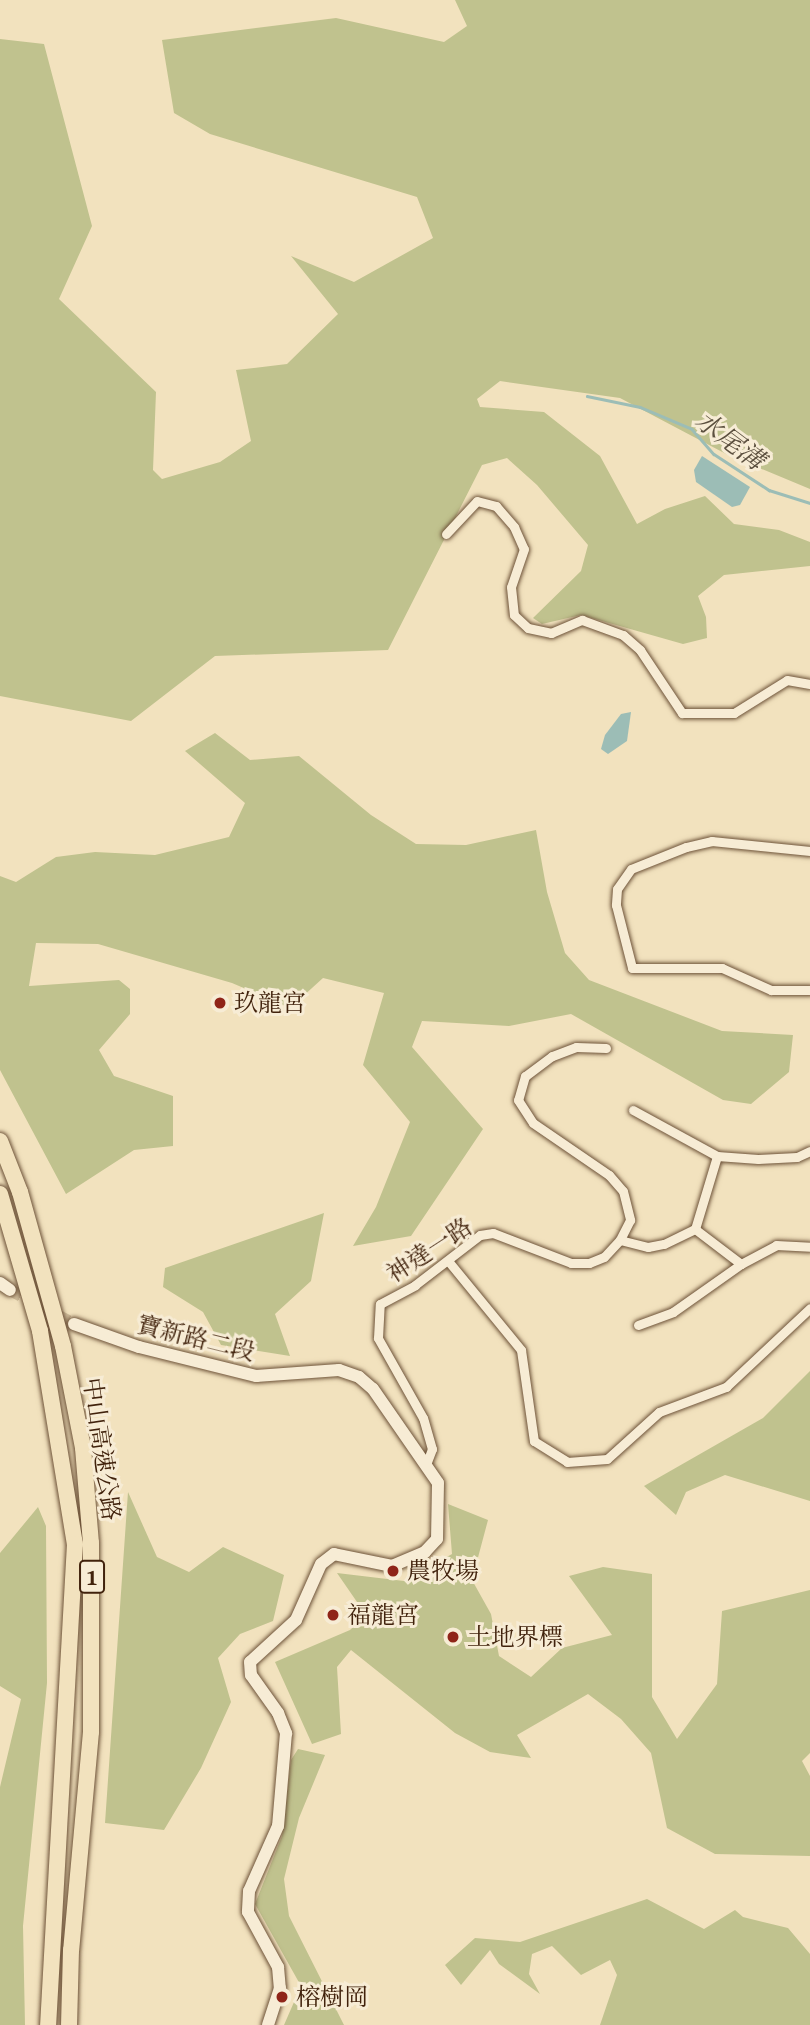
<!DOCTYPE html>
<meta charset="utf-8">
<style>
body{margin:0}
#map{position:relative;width:810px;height:2025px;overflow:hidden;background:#f2e2be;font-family:"Gentium Book Plus","Noto Serif TC",serif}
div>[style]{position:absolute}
.green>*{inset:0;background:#c0c28e}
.water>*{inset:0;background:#9cbdb6}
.stream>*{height:2.5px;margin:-1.25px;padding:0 1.25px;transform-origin:1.25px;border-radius:1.25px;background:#9cbdb6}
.secondary-tunnel>*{height:12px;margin-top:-6px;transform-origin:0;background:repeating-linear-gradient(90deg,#cfbc9a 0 12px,transparent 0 18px)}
.roads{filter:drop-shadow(0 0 2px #6d5238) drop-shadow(0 0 2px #6d5238)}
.street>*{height:9px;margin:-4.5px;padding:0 4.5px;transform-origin:4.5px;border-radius:4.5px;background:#f7ecd5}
.secondary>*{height:12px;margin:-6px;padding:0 6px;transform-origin:6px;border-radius:6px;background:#f7ecd5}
.highway>*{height:16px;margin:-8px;padding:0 8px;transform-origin:8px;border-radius:8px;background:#f2e2be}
.dots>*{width:19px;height:19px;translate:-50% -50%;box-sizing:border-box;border:4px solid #f7ecd5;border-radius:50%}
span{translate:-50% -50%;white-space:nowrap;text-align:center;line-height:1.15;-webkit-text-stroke:6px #f7ecd5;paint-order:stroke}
.shield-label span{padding:2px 5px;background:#f7ecd5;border:2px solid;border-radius:5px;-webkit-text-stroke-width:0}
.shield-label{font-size:23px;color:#41220c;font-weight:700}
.poi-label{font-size:24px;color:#41220c}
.left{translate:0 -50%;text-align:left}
.street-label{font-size:24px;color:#41220c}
.water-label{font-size:26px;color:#5c503f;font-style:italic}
</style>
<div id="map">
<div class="green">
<div style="clip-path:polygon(455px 0,810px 0,810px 489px,728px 455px,620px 398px,500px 381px,477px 399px,480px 407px,544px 412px,600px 456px,637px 524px,665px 509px,705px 496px,734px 524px,779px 530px,810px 542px,810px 566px,724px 575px,698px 596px,706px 617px,707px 638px,683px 644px,581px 615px,542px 624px,533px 618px,581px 571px,588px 545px,537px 485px,507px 458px,482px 465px,388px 650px,215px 656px,131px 721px,0 696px,0 39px,44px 44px,92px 226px,59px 299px,156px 392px,153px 470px,162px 479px,220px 462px,251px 441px,236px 370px,287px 364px,338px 314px,291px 256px,354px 282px,433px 238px,417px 197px,210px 134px,174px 113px,162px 40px,336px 18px,444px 42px,467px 26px)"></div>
<div style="clip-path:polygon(215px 733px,250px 760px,299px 756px,371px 815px,416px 844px,466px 845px,536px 830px,547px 892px,565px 953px,589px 980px,722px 1031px,793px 1035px,789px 1072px,751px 1104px,723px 1100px,571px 1014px,509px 1026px,422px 1021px,412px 1047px,483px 1129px,411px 1236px,353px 1246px,376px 1207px,410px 1122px,363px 1065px,384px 993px,323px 978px,290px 1008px,232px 983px,98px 944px,36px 943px,29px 986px,119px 980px,130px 989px,130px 1014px,99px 1050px,114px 1076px,173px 1096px,173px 1146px,134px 1150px,66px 1194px,0 1070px,0 876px,16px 882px,56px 857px,95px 852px,155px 855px,229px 837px,245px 803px,185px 751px)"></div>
<div style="clip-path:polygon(324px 1213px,311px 1281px,275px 1314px,290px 1356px,221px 1345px,203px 1312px,163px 1287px,165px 1268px)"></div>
<div style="clip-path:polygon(810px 1371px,810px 1501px,725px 1475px,686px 1492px,676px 1515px,644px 1486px,763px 1418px)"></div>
<div style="clip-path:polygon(128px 1492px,157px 1557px,189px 1572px,223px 1547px,284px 1575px,273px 1621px,240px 1634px,218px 1658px,231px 1702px,201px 1768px,164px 1830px,105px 1823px)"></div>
<div style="clip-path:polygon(448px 1504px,488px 1520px,472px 1580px,491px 1614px,499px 1656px,531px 1677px,562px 1648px,612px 1635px,569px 1576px,603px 1567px,652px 1574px,652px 1697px,677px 1739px,717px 1684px,722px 1611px,810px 1590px,810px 1753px,802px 1761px,810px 1776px,810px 1856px,715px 1854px,667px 1828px,651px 1753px,621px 1719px,588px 1694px,517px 1735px,531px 1758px,490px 1752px,455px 1733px,351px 1650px,337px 1667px,341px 1734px,312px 1744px,275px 1662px,350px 1630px,366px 1615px,337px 1573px,404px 1581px,452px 1554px)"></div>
<div style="clip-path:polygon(38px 1507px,46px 1526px,47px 1683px,23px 1926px,25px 2025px,0 2025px,0 1787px,21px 1699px,0 1686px,0 1553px)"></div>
<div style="clip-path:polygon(298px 1749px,325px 1755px,299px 1818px,284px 1879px,289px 1916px,344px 2025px,284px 2025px,301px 1986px,255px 1904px,282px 1836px,291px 1760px)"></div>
<div style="clip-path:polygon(647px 1899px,704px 1929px,735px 1910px,743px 1917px,788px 1928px,810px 1954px,810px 2025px,600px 2025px,617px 1975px,610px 1960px,581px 1975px,552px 1946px,532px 1954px,529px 1974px,540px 1994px,499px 1964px,490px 1950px,461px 1985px,445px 1965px,475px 1938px,520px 1942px)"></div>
</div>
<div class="water">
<div style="clip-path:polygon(702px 456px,750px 487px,740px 505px,732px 507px,696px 482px,694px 470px)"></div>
<div style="clip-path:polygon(631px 712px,627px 741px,608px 754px,601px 749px,605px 735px,621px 714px)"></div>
</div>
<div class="stream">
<div style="left:587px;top:396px;width:54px;rotate:11.7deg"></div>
<div style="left:640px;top:407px;width:56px;rotate:22.9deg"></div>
<div style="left:692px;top:429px;width:33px;rotate:49deg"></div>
<div style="left:714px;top:454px;width:66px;rotate:33.2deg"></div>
<div style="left:769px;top:490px;width:43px;rotate:17.6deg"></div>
</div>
<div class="secondary-tunnel">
<div style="left:10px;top:1290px;width:72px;rotate:28deg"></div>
</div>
<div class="roads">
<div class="street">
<div style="left:446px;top:534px;width:45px;rotate:-46.8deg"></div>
<div style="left:477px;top:501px;width:20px;rotate:15deg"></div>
<div style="left:496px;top:506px;width:28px;rotate:49deg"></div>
<div style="left:514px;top:527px;width:24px;rotate:66deg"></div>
<div style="left:524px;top:549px;width:40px;rotate:108.9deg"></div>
<div style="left:511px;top:587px;width:28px;rotate:84deg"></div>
<div style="left:514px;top:615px;width:19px;rotate:43deg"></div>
<div style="left:528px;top:628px;width:24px;rotate:12deg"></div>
<div style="left:551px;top:633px;width:34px;rotate:-23deg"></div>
<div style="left:582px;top:620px;width:44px;rotate:20.1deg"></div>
<div style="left:623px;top:635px;width:23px;rotate:41deg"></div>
<div style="left:640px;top:650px;width:76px;rotate:56.3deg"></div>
<div style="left:682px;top:713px;width:52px"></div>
<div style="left:734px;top:713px;width:62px;rotate:-31.9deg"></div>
<div style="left:787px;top:680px;width:23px;rotate:10deg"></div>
<div style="left:810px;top:851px;width:99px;rotate:-174.2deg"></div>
<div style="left:712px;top:841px;width:27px;rotate:167deg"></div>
<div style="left:686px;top:847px;width:59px;rotate:158.2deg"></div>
<div style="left:631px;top:869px;width:24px;rotate:125deg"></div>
<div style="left:617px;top:889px;width:16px;rotate:94deg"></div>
<div style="left:616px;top:905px;width:65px;rotate:75.7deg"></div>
<div style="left:632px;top:968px;width:90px"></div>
<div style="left:722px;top:968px;width:54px;rotate:24.2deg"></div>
<div style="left:771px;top:990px;width:39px"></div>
<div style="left:606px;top:1048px;width:30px;rotate:-178deg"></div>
<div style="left:576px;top:1047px;width:26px;rotate:159deg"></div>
<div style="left:552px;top:1056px;width:34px;rotate:143deg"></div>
<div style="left:525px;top:1076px;width:25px;rotate:106deg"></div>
<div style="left:518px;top:1100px;width:27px;rotate:57deg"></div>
<div style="left:533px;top:1123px;width:92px;rotate:34.4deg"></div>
<div style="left:609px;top:1175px;width:21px;rotate:49deg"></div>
<div style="left:623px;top:1191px;width:30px;rotate:76deg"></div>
<div style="left:630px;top:1220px;width:22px;rotate:117deg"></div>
<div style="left:633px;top:1110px;width:96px;rotate:28.7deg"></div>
<div style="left:695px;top:1229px;width:58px;rotate:37.3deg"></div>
<div style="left:741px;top:1264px;width:40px;rotate:-28deg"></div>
<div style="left:776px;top:1245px;width:34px;rotate:3deg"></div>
<div style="left:449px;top:1262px;width:114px;rotate:50.7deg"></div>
<div style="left:521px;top:1350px;width:92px;rotate:81.9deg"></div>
<div style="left:534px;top:1441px;width:39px;rotate:32deg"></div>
<div style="left:567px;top:1462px;width:40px;rotate:-4.3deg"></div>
<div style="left:607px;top:1459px;width:70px;rotate:-42.1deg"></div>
<div style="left:659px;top:1412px;width:72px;rotate:-20.5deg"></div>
<div style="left:726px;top:1387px;width:115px;rotate:-43.2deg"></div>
<div style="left:638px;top:1325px;width:37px;rotate:-20deg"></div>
<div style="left:673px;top:1312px;width:83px;rotate:-35.2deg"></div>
<div style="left:427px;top:1462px;width:14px;rotate:-69deg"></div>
<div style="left:432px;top:1449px;width:32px;rotate:-106deg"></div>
<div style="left:423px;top:1418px;width:92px;rotate:-119.4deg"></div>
<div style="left:378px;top:1338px;width:34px;rotate:-87deg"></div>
<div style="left:380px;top:1304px;width:40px;rotate:-28deg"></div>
<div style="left:415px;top:1285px;width:82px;rotate:-37.6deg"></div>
<div style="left:480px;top:1235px;width:13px;rotate:-9deg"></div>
<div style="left:493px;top:1233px;width:84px;rotate:21deg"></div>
<div style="left:571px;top:1263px;width:18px"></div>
<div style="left:589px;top:1263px;width:16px;rotate:-22deg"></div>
<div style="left:604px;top:1257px;width:23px;rotate:-47deg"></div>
<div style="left:620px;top:1240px;width:29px;rotate:14deg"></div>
<div style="left:648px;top:1247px;width:16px;rotate:-11deg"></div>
<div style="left:664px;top:1244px;width:34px;rotate:-26deg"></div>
<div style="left:695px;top:1229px;width:76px;rotate:-73.2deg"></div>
<div style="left:717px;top:1156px;width:41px;rotate:4.2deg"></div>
<div style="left:758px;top:1159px;width:39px;rotate:-3deg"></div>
<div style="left:797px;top:1157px;width:14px;rotate:-25deg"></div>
</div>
<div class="secondary">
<div style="left:0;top:1283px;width:12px;rotate:35deg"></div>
<div style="left:74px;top:1324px;width:69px;rotate:19.5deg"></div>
<div style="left:139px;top:1347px;width:121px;rotate:13.9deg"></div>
<div style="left:256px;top:1376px;width:83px;rotate:-4.1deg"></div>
<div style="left:339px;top:1370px;width:21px;rotate:19deg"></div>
<div style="left:359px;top:1377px;width:18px;rotate:41deg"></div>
<div style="left:373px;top:1389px;width:114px;rotate:55.3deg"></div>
<div style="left:438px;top:1483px;width:56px;rotate:91deg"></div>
<div style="left:437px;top:1539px;width:18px;rotate:133deg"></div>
<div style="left:425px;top:1552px;width:36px;rotate:157deg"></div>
<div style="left:392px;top:1566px;width:59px;rotate:-168.3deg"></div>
<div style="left:334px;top:1554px;width:16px;rotate:142deg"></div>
<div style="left:321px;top:1564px;width:61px;rotate:114.1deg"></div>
<div style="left:296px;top:1620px;width:62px;rotate:137.6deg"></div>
<div style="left:250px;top:1662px;width:13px;rotate:86deg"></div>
<div style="left:251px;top:1675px;width:47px;rotate:54.6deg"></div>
<div style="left:278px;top:1713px;width:22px;rotate:68deg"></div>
<div style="left:286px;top:1733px;width:93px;rotate:94.9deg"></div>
<div style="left:278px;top:1826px;width:71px;rotate:114deg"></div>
<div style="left:249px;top:1891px;width:21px;rotate:93deg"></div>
<div style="left:248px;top:1912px;width:63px;rotate:61.4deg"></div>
<div style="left:278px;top:1967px;width:21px;rotate:85deg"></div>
<div style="left:280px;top:1988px;width:39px;rotate:108deg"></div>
</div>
<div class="highway">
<div style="left:0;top:1141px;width:55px;rotate:68.6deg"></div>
<div style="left:20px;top:1192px;width:160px;rotate:74.4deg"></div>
<div style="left:63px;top:1346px;width:104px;rotate:78.9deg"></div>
<div style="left:83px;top:1448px;width:95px;rotate:85.2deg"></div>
<div style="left:91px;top:1543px;width:189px;rotate:90deg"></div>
<div style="left:91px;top:1732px;width:219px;rotate:95.2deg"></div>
<div style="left:71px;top:1950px;width:75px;rotate:91.5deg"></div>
<div style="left:0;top:1194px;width:143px;rotate:73.7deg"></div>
<div style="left:40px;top:1331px;width:216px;rotate:80.7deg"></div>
<div style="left:75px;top:1544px;width:482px;rotate:93.2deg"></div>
</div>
</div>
<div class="dots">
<div style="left:220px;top:1003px;background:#8f2418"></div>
<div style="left:393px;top:1571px;background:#8f2418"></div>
<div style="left:333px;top:1615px;background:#8f2418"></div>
<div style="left:453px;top:1637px;background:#8f2418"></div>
<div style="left:282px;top:1997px;background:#8f2418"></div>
</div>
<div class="shield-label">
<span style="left:92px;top:1577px">1</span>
</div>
<div class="poi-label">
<span class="left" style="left:234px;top:1003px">玖龍宮</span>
<span class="left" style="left:407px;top:1571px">農牧場</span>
<span class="left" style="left:347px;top:1615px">福龍宮</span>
<span class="left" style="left:467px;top:1637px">土地界標</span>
<span class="left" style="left:296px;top:1997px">榕樹岡</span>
</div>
<div class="street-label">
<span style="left:429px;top:1250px;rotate:-33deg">神達一路</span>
<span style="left:196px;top:1338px;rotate:14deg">寶新路二段</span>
<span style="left:102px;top:1449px;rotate:82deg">中山高速公路</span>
</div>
<div class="water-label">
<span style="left:730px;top:440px;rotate:37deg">水尾溝</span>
</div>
</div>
